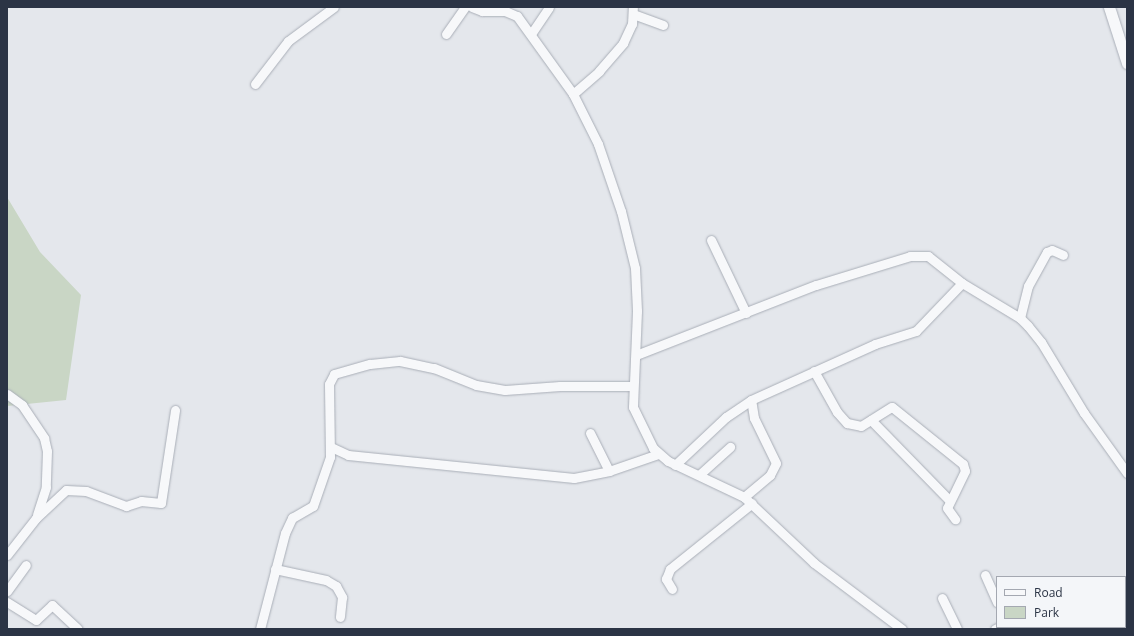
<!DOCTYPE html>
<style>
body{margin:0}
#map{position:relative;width:1134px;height:636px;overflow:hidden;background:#e4e7ec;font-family:"Open Sans",sans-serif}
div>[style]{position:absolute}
.green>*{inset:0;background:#c9d6c5}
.roads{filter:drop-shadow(0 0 1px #a9aeb7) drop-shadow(0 0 1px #a9aeb7)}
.minor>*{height:9px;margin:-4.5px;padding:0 4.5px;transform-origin:4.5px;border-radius:4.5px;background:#f7f8fa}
.tertiary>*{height:11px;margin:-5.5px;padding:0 5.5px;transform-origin:5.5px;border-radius:5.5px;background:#f7f8fa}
span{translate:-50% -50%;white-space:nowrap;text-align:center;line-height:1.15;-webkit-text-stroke:3.5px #f4f6f9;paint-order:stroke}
.frame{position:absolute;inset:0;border:8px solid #2b3445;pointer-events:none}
.legend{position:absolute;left:996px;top:576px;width:130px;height:52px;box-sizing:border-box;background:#f4f6f9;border:1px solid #a4a8b1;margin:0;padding:5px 7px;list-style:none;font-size:12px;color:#2b3445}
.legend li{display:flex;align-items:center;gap:8px;height:20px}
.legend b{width:20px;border:1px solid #a4a8b1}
</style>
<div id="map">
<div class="green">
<div style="clip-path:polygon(7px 197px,40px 252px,81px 295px,66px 400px,7px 406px)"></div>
</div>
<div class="roads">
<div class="minor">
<div style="left:472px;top:7px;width:11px;rotate:22deg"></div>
<div style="left:482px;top:11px;width:23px"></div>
<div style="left:505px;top:11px;width:13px;rotate:23deg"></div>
<div style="left:517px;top:16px;width:96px;rotate:54.3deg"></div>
<div style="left:573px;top:94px;width:56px;rotate:63.4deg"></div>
<div style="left:598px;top:144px;width:71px;rotate:71.1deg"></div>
<div style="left:621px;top:211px;width:59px;rotate:76.2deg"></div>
<div style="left:635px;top:268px;width:43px;rotate:87.3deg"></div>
<div style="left:637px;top:311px;width:96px;rotate:92.4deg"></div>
<div style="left:633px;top:407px;width:46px;rotate:64deg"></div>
<div style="left:653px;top:448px;width:20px;rotate:41deg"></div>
<div style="left:668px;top:461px;width:84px;rotate:25.3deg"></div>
<div style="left:744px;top:497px;width:96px;rotate:43.3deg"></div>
<div style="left:814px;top:563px;width:110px;rotate:36.9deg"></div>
<div style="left:633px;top:14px;width:32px;rotate:20deg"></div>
<div style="left:446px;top:34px;width:33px;rotate:-55deg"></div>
<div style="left:531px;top:34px;width:32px;rotate:-56deg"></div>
<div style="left:255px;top:84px;width:54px;rotate:-52.5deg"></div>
<div style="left:288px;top:41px;width:57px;rotate:-36.5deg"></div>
<div style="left:573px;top:94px;width:35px;rotate:-41deg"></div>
<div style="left:599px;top:71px;width:37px;rotate:-49deg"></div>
<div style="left:623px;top:43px;width:21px;rotate:-65deg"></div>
<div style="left:632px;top:24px;width:17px;rotate:-87deg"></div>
<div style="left:711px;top:240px;width:81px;rotate:64.4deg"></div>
<div style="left:1020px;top:318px;width:33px;rotate:-76deg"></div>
<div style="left:1028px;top:286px;width:39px;rotate:-61deg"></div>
<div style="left:1047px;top:252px;width:5px;rotate:-22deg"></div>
<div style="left:1052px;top:250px;width:12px;rotate:24deg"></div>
<div style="left:636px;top:355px;width:193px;rotate:-21.3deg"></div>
<div style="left:816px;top:285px;width:98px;rotate:-17.1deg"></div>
<div style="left:910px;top:256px;width:18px"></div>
<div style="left:928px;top:256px;width:43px;rotate:38.5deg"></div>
<div style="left:962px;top:283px;width:68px;rotate:31.1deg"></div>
<div style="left:1020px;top:318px;width:11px;rotate:45deg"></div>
<div style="left:1028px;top:326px;width:21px;rotate:51deg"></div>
<div style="left:1041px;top:342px;width:83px;rotate:58.8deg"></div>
<div style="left:1084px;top:413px;width:74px;rotate:54.4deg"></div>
<div style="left:814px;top:371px;width:47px;rotate:60.7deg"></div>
<div style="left:837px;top:412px;width:15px;rotate:48deg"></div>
<div style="left:847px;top:423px;width:14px;rotate:12deg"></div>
<div style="left:861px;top:426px;width:36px;rotate:-32deg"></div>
<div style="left:892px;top:407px;width:91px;rotate:38.8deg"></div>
<div style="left:963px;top:464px;width:7px;rotate:74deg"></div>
<div style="left:965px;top:471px;width:41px;rotate:115.9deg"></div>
<div style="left:947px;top:508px;width:14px;rotate:54deg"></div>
<div style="left:7px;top:394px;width:19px;rotate:36deg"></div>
<div style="left:22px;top:405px;width:40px;rotate:56deg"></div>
<div style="left:44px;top:438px;width:13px;rotate:77deg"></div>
<div style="left:47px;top:451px;width:36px;rotate:92deg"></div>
<div style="left:46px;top:487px;width:29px;rotate:108deg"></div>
<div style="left:871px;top:420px;width:112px;rotate:45.7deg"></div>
<div style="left:590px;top:433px;width:42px;rotate:63.4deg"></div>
<div style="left:331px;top:447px;width:19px;rotate:25deg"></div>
<div style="left:348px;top:455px;width:227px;rotate:5.8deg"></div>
<div style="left:574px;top:478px;width:36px;rotate:-11deg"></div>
<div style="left:609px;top:471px;width:52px;rotate:-19.1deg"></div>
<div style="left:675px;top:465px;width:70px;rotate:-43.3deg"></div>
<div style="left:726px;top:417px;width:30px;rotate:-34deg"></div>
<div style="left:751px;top:400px;width:136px;rotate:-24.3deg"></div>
<div style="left:875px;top:344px;width:43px;rotate:-17.6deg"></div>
<div style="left:916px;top:331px;width:66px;rotate:-46.2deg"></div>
<div style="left:699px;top:475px;width:42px;rotate:-42.1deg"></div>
<div style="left:744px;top:497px;width:34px;rotate:-40deg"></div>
<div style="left:770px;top:475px;width:13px;rotate:-63deg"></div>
<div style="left:776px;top:463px;width:50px;rotate:-116.1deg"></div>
<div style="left:754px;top:418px;width:18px;rotate:-99deg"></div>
<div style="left:7px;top:555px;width:47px;rotate:-51.9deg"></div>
<div style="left:36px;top:518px;width:41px;rotate:-43deg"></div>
<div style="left:66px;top:490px;width:20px;rotate:3deg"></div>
<div style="left:86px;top:491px;width:43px;rotate:20.6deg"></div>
<div style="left:126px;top:506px;width:16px;rotate:-18deg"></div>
<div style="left:141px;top:501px;width:20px;rotate:6deg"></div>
<div style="left:161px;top:503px;width:94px;rotate:-81.4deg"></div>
<div style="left:275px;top:569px;width:52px;rotate:12.2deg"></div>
<div style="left:326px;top:580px;width:12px;rotate:31deg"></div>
<div style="left:336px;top:586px;width:13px;rotate:61deg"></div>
<div style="left:342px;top:597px;width:20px;rotate:96deg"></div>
<div style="left:985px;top:575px;width:30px;rotate:66deg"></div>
<div style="left:672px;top:589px;width:12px;rotate:-121deg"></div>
<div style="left:666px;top:579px;width:11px;rotate:-68deg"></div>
<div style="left:670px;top:569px;width:105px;rotate:-38.8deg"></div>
<div style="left:7px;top:591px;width:32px;rotate:-54deg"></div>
<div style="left:942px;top:598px;width:34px;rotate:64deg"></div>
<div style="left:7px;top:602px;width:34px;rotate:32deg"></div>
<div style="left:36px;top:620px;width:22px;rotate:-43deg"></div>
<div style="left:52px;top:605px;width:35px;rotate:43deg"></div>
<div style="left:260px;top:629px;width:99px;rotate:-75.4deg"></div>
<div style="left:285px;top:533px;width:17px;rotate:-65deg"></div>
<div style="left:292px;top:518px;width:24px;rotate:-30deg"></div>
<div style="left:313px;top:506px;width:52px;rotate:-70.9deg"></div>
<div style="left:330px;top:457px;width:73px;rotate:-90.8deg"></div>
<div style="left:329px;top:384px;width:11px;rotate:-63deg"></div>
<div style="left:334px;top:374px;width:37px;rotate:-16deg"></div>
<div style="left:370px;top:364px;width:30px;rotate:-6deg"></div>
<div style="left:400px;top:361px;width:35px;rotate:12deg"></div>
<div style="left:434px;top:368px;width:45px;rotate:22deg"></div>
<div style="left:476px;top:385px;width:29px;rotate:10deg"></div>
<div style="left:505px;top:390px;width:55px;rotate:-4.2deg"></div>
<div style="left:560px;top:386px;width:72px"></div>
<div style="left:995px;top:629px;width:4px;rotate:-27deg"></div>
</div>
<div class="tertiary">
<div style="left:1109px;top:7px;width:59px;rotate:72.2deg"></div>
</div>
</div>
<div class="frame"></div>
<ul class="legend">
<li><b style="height:5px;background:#f7f8fa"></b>Road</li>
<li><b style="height:11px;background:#c9d6c5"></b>Park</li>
</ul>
</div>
